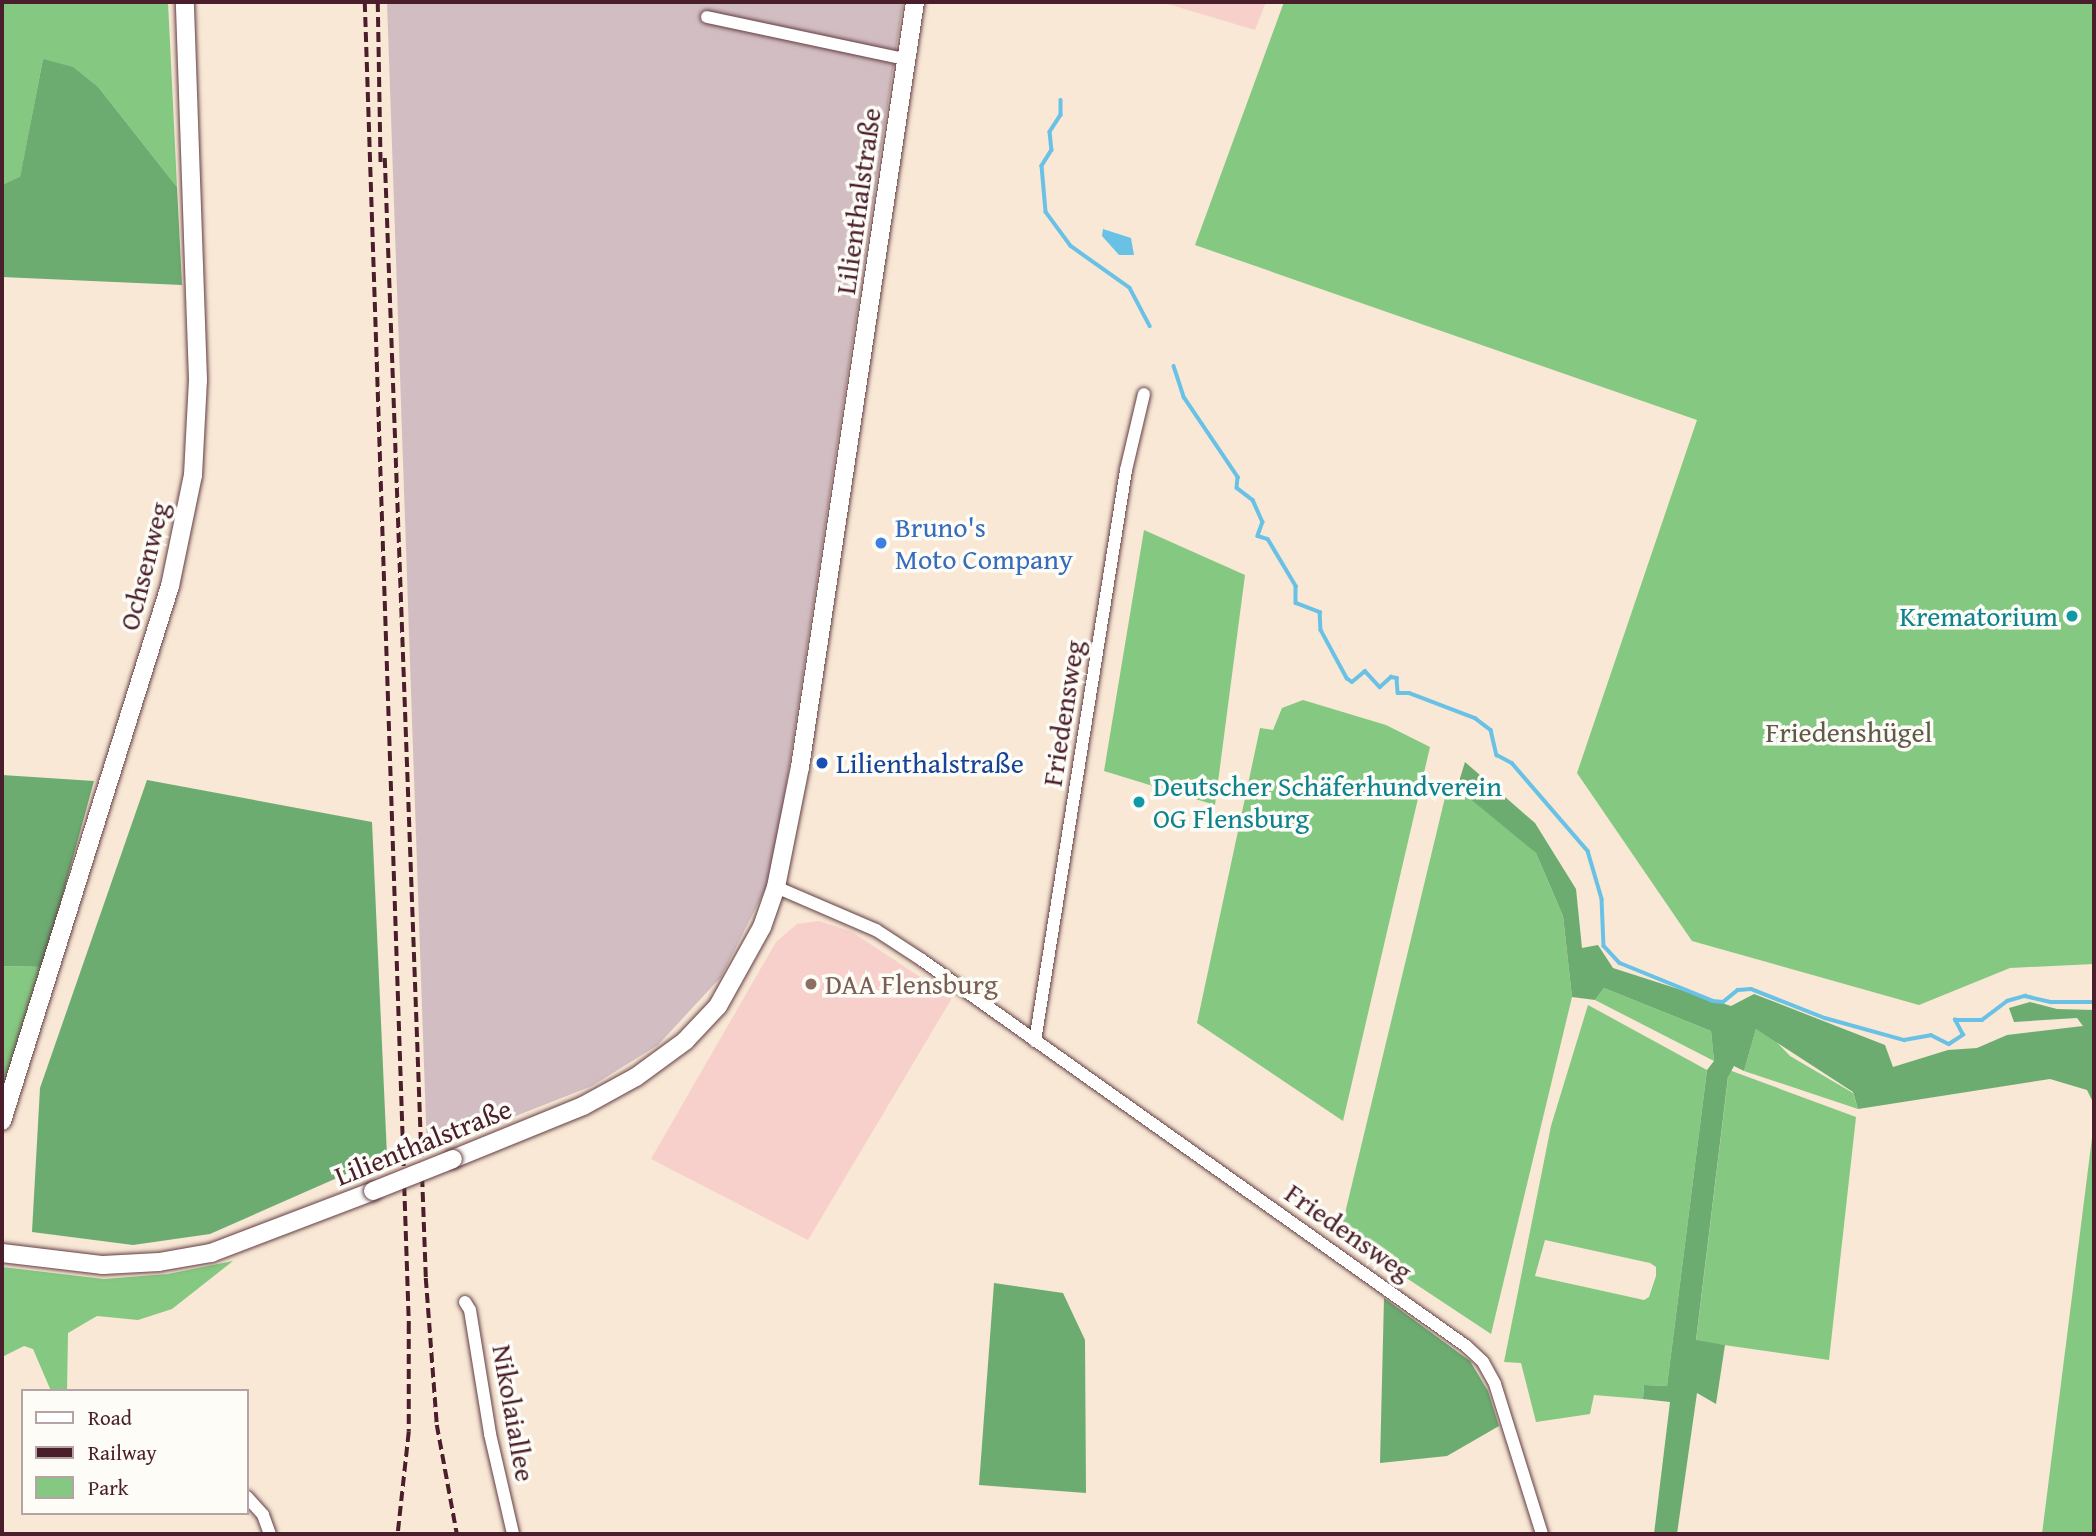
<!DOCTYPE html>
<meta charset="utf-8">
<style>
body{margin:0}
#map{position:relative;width:2096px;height:1536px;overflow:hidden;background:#f8e8d5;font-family:"Gentium Book Plus",serif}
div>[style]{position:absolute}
.built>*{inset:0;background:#f7d0cb}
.industrial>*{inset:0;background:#d2bec2}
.green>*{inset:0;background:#85c882}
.forest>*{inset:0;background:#6cac70}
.water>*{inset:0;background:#69c2e6}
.stream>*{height:3.5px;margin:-1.75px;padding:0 1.75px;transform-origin:1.75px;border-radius:1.75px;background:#69c2e6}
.roads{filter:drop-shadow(0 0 2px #643d44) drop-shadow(0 0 2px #643d44)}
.street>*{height:12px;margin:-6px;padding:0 6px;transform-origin:6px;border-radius:6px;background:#fff}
.secondary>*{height:18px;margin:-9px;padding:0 9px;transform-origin:9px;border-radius:9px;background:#fff}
.rail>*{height:3.5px;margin-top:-1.75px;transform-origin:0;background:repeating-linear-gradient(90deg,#4a1f2b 0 10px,transparent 0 15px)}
.bridges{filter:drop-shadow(0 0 2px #643d44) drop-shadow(0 0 2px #643d44)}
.secondary-bridge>*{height:18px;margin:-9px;padding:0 9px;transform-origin:9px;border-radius:9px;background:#fff}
.dots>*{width:19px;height:19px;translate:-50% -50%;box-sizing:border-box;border:4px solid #fdfcf7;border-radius:50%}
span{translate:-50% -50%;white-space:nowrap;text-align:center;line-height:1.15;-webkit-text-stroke:7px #fdfcf7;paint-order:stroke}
.street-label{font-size:28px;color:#4a1f2b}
.shop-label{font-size:28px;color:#366cbe}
.left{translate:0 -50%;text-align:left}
.culture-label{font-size:28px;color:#0d838f}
.right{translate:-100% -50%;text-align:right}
.park-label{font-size:28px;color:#5f5a49}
.transit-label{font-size:28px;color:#164399}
.education-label{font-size:28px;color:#785e54}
.frame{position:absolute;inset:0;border:4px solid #4a1f2b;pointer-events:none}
.legend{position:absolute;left:21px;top:1389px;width:228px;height:126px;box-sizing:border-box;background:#fdfcf7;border:2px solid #b5a4a5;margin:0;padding:9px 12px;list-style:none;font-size:21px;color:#4a1f2b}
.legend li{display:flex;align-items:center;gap:14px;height:35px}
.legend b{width:35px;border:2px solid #b5a4a5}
</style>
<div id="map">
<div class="built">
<div style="clip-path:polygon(1161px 2px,1266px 2px,1255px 30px)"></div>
<div style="clip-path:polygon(819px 921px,852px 932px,952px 998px,808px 1240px,651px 1159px,776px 942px,797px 924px)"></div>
</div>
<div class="industrial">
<div style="clip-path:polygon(387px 2px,903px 2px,773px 874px,721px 977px,658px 1045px,592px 1086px,427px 1151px)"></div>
</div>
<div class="green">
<div style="clip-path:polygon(2px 2px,168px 2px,177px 187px,99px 88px,43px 59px,20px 178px,2px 185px)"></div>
<div style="clip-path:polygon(1284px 2px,2094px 2px,2094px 964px,2010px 968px,1919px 1005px,1692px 941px,1577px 773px,1697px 420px,1195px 245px)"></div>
<div style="clip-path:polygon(1144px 530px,1245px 575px,1215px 805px,1104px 771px)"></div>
<div style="clip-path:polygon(1303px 700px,1386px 725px,1430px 747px,1343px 1121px,1197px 1023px,1260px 728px,1273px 730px,1282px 708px)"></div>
<div style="clip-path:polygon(1448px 785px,1466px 791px,1536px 853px,1563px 916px,1572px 997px,1491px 1334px,1340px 1234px)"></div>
<div style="clip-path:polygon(2px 966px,43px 967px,2px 1096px)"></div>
<div style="clip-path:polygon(1604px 988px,1711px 1031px,1714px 1061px,1595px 1000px)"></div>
<div style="clip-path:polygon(evenodd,1588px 1005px,1707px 1070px,1667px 1386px,1644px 1385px,1643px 1399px,1594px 1395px,1590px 1414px,1536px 1422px,1521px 1363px,1504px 1362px,1551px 1126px,1588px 1005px,1545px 1240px,1650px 1263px,1656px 1267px,1656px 1276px,1649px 1297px,1644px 1300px,1535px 1276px,1545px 1240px)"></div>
<div style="clip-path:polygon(1756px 1029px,1769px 1034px,1790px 1056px,1853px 1093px,1858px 1109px,1744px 1071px)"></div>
<div style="clip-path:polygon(1729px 1070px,1856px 1117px,1829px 1360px,1696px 1341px)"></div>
<div style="clip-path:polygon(2094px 1122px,2094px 1534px,2042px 1534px)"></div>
<div style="clip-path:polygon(233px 1261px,172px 1309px,138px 1320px,97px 1316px,68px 1333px,67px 1391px,51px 1391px,33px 1349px,24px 1346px,2px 1357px,2px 1267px,104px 1279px,168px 1274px)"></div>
</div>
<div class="forest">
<div style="clip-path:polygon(43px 59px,73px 67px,99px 88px,177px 187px,182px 285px,2px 277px,2px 185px,20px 177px)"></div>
<div style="clip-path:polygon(1465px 762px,1535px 823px,1576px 889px,1582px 948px,1598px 945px,1613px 968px,1731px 1006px,1754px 994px,1885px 1045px,1893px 1067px,1948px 1050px,1977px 1048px,2007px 1035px,2083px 1026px,2077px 1018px,2014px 1022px,2009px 1008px,2030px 1002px,2057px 1009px,2094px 1010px,2094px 1104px,2087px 1090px,2050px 1079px,1858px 1109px,1853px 1092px,1756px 1029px,1744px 1071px,1734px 1066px,1728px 1077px,1696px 1340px,1725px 1345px,1716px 1404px,1697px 1393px,1677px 1534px,1654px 1534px,1670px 1402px,1643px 1399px,1644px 1385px,1667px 1386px,1707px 1070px,1714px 1061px,1711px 1031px,1604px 988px,1595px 1000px,1572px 997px,1563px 916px,1536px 853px,1457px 788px)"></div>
<div style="clip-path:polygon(2px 775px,94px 781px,43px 967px,2px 966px)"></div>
<div style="clip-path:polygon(147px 780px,372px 822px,387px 1156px,210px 1234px,133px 1245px,32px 1232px,40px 1088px)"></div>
<div style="clip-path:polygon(994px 1283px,1063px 1293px,1085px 1340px,1086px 1493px,979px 1485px)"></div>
<div style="clip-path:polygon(1384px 1298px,1470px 1361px,1488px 1391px,1499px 1426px,1447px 1456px,1380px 1463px)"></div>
</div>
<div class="water">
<div style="clip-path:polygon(1103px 229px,1131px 238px,1134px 255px,1119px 255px,1102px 236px)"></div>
</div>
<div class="stream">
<div style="left:1061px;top:100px;width:15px;rotate:90deg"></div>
<div style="left:1061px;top:115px;width:20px;rotate:123deg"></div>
<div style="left:1050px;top:132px;width:18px;rotate:84deg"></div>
<div style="left:1052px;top:150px;width:19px;rotate:122deg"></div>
<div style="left:1042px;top:166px;width:46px;rotate:85deg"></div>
<div style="left:1046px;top:212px;width:42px;rotate:53.7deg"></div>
<div style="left:1071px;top:246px;width:72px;rotate:35.4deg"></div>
<div style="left:1130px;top:288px;width:43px;rotate:62.2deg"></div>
<div style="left:1174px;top:366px;width:33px;rotate:72deg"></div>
<div style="left:1184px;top:397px;width:97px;rotate:56deg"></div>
<div style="left:1238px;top:477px;width:11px;rotate:95deg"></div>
<div style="left:1237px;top:488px;width:20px;rotate:37deg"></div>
<div style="left:1253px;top:500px;width:24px;rotate:66deg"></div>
<div style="left:1263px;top:522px;width:15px;rotate:110deg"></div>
<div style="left:1258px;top:536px;width:10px;rotate:17deg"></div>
<div style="left:1268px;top:539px;width:55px;rotate:59.2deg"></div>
<div style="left:1296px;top:586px;width:17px;rotate:90deg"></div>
<div style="left:1296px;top:603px;width:26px;rotate:21deg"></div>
<div style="left:1320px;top:612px;width:18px;rotate:87deg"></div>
<div style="left:1321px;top:630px;width:55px;rotate:61.6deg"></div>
<div style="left:1347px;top:678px;width:6px;rotate:39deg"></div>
<div style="left:1352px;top:682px;width:17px;rotate:-40deg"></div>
<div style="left:1365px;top:671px;width:22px;rotate:47deg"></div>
<div style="left:1380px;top:687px;width:15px;rotate:-42deg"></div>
<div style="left:1391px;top:677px;width:6px;rotate:9deg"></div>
<div style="left:1397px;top:678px;width:15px;rotate:86deg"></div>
<div style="left:1398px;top:693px;width:11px"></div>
<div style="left:1409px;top:693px;width:71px;rotate:20.7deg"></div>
<div style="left:1475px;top:718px;width:20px;rotate:37deg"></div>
<div style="left:1491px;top:730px;width:26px;rotate:77deg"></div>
<div style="left:1497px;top:755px;width:17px;rotate:28deg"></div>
<div style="left:1512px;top:763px;width:116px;rotate:49.2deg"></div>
<div style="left:1588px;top:851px;width:50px;rotate:73.7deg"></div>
<div style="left:1602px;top:899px;width:47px;rotate:87.6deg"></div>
<div style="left:1604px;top:946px;width:23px;rotate:47deg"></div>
<div style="left:1620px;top:963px;width:100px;rotate:22.2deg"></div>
<div style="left:1713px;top:1001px;width:10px;rotate:6deg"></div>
<div style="left:1723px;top:1002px;width:19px;rotate:-39deg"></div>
<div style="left:1738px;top:990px;width:13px;rotate:-4deg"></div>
<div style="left:1751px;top:989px;width:79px;rotate:21.4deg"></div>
<div style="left:1825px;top:1018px;width:82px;rotate:15.6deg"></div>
<div style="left:1904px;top:1040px;width:27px;rotate:-10deg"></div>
<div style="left:1931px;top:1035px;width:20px;rotate:27deg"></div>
<div style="left:1949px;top:1044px;width:17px;rotate:-33deg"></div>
<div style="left:1963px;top:1035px;width:17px;rotate:-118deg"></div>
<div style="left:1955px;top:1020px;width:27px"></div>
<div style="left:1982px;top:1020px;width:31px;rotate:-37deg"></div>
<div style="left:2007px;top:1001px;width:19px;rotate:-16deg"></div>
<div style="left:2025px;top:996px;width:27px;rotate:13deg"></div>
<div style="left:2051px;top:1002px;width:43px"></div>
</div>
<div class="roads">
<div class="street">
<div style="left:707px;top:17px;width:202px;rotate:12deg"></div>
<div style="left:776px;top:887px;width:109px;rotate:23.3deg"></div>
<div style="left:876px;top:930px;width:55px;rotate:33.1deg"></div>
<div style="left:922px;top:960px;width:667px;rotate:35.36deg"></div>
<div style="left:1466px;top:1346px;width:23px;rotate:43deg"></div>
<div style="left:1483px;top:1362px;width:25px;rotate:61deg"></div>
<div style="left:1495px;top:1384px;width:157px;rotate:72.6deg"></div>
<div style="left:1035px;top:1041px;width:578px;rotate:-80.94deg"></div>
<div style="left:1126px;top:470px;width:78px;rotate:-76.7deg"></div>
<div style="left:465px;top:1302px;width:9px;rotate:58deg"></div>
<div style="left:470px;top:1310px;width:126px;rotate:80.8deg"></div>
<div style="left:490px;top:1434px;width:103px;rotate:77deg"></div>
<div style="left:247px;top:1497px;width:24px;rotate:48deg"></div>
<div style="left:263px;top:1515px;width:20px;rotate:70deg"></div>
</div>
<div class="secondary">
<div style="left:2px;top:1121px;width:561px;rotate:-72.57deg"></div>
<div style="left:170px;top:586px;width:113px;rotate:-78.3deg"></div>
<div style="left:193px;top:475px;width:95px;rotate:-87deg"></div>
<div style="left:198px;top:380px;width:378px;rotate:-92deg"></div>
<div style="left:453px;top:1159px;width:140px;rotate:-22.2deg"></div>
<div style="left:583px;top:1106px;width:60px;rotate:-28.7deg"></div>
<div style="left:636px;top:1077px;width:61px;rotate:-36.3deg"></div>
<div style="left:685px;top:1041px;width:48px;rotate:-46.7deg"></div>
<div style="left:718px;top:1006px;width:90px;rotate:-60.9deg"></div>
<div style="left:762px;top:927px;width:42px;rotate:-70.7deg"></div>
<div style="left:776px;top:887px;width:122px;rotate:-78.7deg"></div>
<div style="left:800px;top:767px;width:774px;rotate:-81.45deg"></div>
<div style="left:2px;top:1253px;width:102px;rotate:6.8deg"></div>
<div style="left:103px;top:1265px;width:56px;rotate:-3.1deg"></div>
<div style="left:159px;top:1262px;width:53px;rotate:-9.8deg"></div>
<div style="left:211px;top:1253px;width:173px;rotate:-20.9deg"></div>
</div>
</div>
<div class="rail">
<div style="left:365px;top:2px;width:1323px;rotate:88.09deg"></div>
<div style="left:409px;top:1324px;width:108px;rotate:90deg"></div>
<div style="left:409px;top:1432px;width:103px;rotate:96.2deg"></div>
<div style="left:378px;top:2px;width:165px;rotate:89deg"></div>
<div style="left:385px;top:158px;width:1121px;rotate:87.9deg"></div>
<div style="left:426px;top:1278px;width:147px;rotate:85.7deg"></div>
<div style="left:437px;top:1425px;width:111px;rotate:79.6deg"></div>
</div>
<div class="bridges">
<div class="secondary-bridge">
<div style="left:373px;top:1191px;width:86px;rotate:-21.8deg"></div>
</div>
</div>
<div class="dots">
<div style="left:881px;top:543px;background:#3f7fe0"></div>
<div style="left:2072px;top:616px;background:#0f9aa8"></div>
<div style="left:822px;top:763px;background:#1a4fb4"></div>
<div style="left:1139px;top:802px;background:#0f9aa8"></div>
<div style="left:811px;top:984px;background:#8d6e63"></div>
</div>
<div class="street-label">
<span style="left:858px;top:201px;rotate:-82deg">Lilienthalstraße</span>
<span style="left:144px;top:566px;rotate:-76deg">Ochsenweg</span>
<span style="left:1063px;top:713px;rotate:-81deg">Friedensweg</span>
<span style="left:423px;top:1142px;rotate:-22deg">Lilienthalstraße</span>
<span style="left:1349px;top:1232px;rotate:35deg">Friedensweg</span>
<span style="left:514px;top:1413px;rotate:80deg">Nikolaiallee</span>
</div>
<div class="shop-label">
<span class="left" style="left:895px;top:543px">Bruno's<br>Moto Company</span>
</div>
<div class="culture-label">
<span class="right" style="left:2058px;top:616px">Krematorium</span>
<span class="left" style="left:1153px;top:802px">Deutscher Schäferhundverein<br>OG Flensburg</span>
</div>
<div class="park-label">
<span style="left:1849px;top:732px">Friedenshügel</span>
</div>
<div class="transit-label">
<span class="left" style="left:836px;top:763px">Lilienthalstraße</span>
</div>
<div class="education-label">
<span class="left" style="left:825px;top:984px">DAA Flensburg</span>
</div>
<div class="frame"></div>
<ul class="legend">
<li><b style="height:9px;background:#fff"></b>Road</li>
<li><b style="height:9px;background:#4a1f2b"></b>Railway</li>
<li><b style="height:19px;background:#85c882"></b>Park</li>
</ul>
</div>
